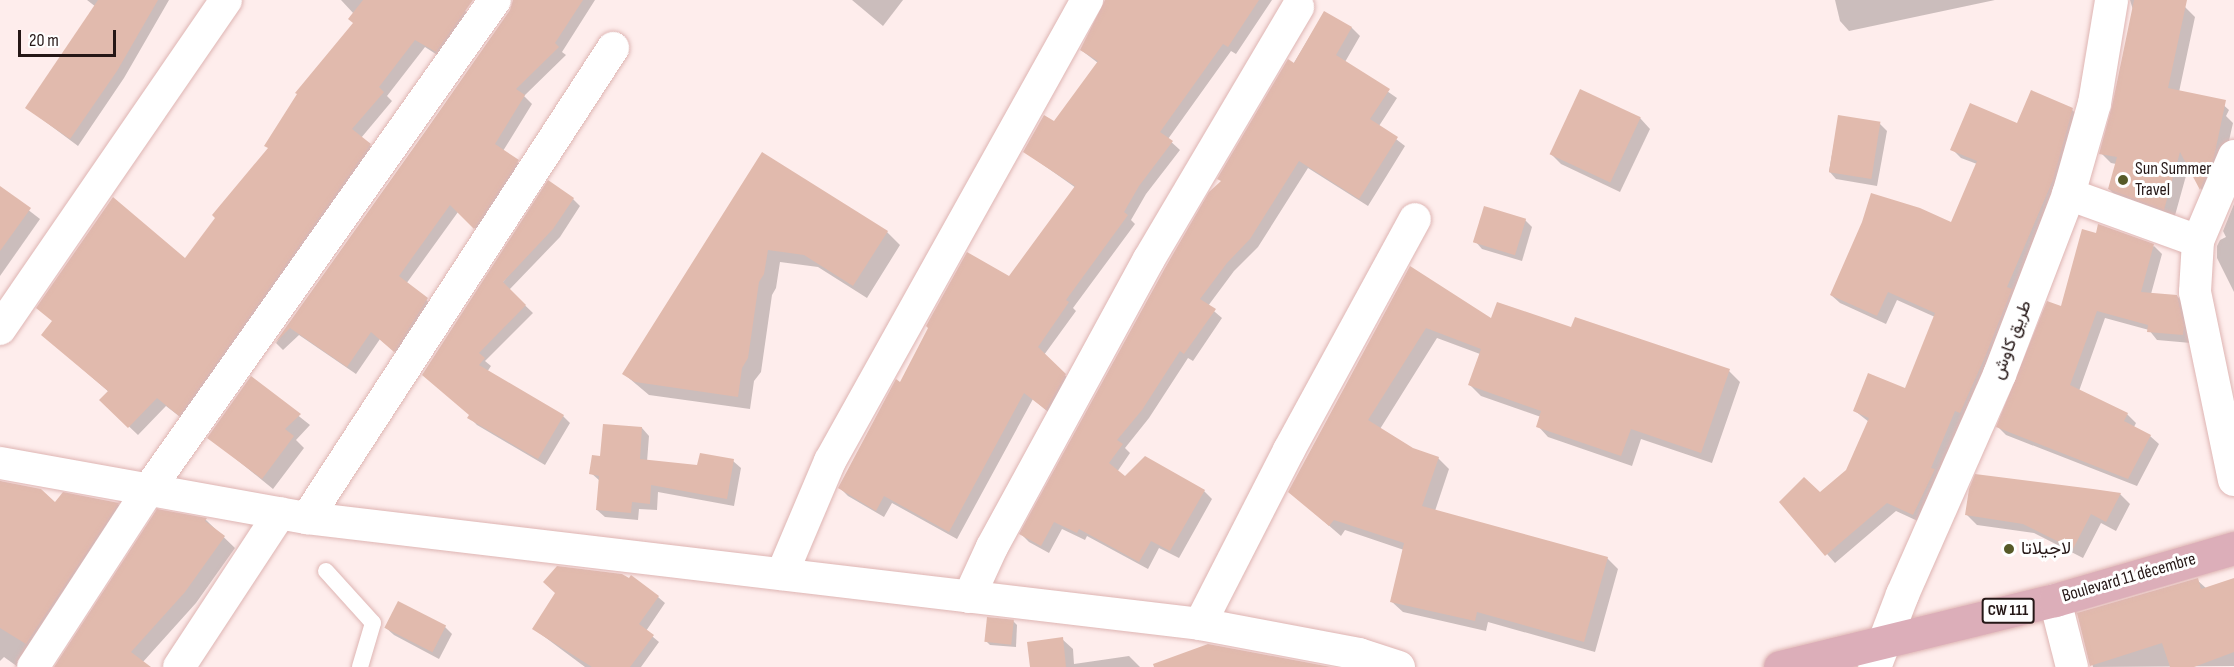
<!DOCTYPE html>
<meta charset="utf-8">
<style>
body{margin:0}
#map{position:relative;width:2234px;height:667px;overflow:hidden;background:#feedec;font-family:"Sofia Sans Condensed",Vazirmatn,sans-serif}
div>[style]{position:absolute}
.shadow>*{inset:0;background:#0003}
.building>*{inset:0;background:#e1baad;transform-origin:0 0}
.roads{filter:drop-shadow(0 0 2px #deb5b3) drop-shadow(0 0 2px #deb5b3)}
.lane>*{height:16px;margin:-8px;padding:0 8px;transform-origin:8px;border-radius:8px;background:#fff}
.street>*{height:32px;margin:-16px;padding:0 16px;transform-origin:16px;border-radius:16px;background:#fff}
.secondary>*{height:33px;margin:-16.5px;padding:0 16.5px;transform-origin:16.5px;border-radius:16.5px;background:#fff}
.primary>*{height:33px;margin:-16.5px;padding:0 16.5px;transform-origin:16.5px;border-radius:16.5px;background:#dcaeb9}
.dots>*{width:16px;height:16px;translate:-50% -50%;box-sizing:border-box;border:3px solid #fff;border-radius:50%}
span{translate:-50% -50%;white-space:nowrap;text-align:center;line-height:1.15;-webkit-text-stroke:6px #fff;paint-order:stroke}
.shield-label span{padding:2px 4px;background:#fff;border:2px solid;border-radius:4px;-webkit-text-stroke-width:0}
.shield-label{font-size:16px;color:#251716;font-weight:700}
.poi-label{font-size:18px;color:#251716}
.left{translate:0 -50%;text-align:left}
.street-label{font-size:18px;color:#251716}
.scale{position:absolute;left:18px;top:30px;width:98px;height:27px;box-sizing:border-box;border:3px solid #251716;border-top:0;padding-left:8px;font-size:18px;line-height:21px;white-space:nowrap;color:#251716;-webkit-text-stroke:4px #fff;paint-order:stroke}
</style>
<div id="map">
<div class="shadow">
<div style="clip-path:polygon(87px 0,169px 0,124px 78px,78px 146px,27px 108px,96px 7px)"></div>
<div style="clip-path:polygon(341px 0,457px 0,473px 21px,445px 60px,425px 47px,387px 96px,392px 101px,361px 138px,379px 153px,188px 423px,166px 406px,138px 435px,101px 400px,109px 392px,43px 335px,185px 260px,269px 149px,355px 24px,354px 14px)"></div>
<div style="clip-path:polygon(514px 0,595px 0,562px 52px,566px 55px,524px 96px,532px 104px,503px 151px,526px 169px,482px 235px,458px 212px,406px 284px,435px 307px,402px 358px,380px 339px,356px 374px,299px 335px,283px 350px,276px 343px,511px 11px)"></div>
<div style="clip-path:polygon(852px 0,903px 0,883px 26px)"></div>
<div style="clip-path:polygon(1106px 0,1272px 0,1236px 54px,1231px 51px,1168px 139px,1180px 150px,1146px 194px,1131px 220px,1135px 224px,1073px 308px,1076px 311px,1044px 355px,1073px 383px,1054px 417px,1033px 399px,957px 539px,892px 503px,884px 517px,848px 496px,840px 488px,901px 384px,1010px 278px,1076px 188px,1025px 152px,1054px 123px,1098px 63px,1081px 50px)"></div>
<div style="clip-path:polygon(1835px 0,1995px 0,1849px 31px,1840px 21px)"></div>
<div style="clip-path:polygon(2130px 0,2172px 0,2185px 7px,2195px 17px,2179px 92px,2219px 101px,2229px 110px,2226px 116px,2233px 123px,2226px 154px,2210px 198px,2201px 189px,2189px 165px,2174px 219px,2119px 199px,2109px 189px,2116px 164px,2111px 163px,2101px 153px,2114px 108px,2133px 10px)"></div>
<div style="clip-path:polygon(1324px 13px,1352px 28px,1360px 36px,1345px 62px,1397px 98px,1379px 126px,1405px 146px,1368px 206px,1308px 168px,1258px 247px,1234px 271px,1208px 306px,1222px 318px,1193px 361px,1188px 358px,1149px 418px,1125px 448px,1130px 453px,1117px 472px,1125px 478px,1204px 491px,1212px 499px,1179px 558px,1159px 548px,1148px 569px,1087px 536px,1085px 540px,1062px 529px,1049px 553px,1029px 542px,1021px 534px,1222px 182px)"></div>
<div style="clip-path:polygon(2072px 110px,2081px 118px,2060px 188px,1922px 523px,1896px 511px,1835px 563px,1781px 502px,1820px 494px,1847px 471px,1869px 422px,1855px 411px,1906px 390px,1935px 317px,1897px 300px,1886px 324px,1840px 303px,1831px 295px,1951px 224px,1977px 164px,1961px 158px,1952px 149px,2018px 125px)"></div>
<div style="clip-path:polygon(1839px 117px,1880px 124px,1887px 131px,1877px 186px,1836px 179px,1829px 171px)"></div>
<div style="clip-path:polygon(1640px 118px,1650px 129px,1620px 192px,1561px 164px,1551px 154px)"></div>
<div style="clip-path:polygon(763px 154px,887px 232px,900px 245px,867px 298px,818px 267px,780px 262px,776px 288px,772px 295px,761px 372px,754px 381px,750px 409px,649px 395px,624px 374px)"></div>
<div style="clip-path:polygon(0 188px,40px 219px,0 276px)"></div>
<div style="clip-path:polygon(573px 199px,580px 206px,560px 237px,509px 290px,533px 313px,485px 361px,491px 366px,487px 372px,563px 416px,570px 423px,545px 465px,477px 425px,469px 417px,471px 415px,424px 375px)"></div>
<div style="clip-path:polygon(2234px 204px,2234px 292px,2217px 258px,2217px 246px,2220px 240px,2226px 237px,2223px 231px)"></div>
<div style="clip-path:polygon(1525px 220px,1532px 227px,1522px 261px,1482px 249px,1475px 241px)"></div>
<div style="clip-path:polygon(2154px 246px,2162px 254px,2151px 294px,2177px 296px,2185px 305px,2191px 343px,2157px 340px,2149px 330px,2105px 318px,2079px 391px,2127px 414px,2136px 423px,2134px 427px,2150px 436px,2159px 444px,2137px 486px,2006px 435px,1998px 427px,2062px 308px)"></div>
<div style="clip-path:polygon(1410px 269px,1492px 320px,1572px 329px,1729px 371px,1740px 382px,1712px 463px,1641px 439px,1632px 466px,1548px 437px,1538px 426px,1541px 417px,1481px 396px,1470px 385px,1480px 354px,1437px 338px,1380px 429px,1412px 450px,1438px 458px,1449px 469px,1435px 511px,1607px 558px,1618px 569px,1595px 652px,1488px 622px,1486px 631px,1403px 612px,1392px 602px,1404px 550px,1345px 530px,1341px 536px,1290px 492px)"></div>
<div style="clip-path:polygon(251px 378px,310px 425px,296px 440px,304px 448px,273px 489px,209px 437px)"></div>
<div style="clip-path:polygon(642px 428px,649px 436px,647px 462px,699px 466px,733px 461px,741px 468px,734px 506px,658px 492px,657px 510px,639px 509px,638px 520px,605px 517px,597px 510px,600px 481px,591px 473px,602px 457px)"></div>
<div style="clip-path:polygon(1976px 476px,2120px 494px,2130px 504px,2116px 531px,2101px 523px,2083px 558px,2034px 533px,1977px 525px,1967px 515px)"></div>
<div style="clip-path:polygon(0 481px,55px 505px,118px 504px,125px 511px,18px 667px,4px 657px,0 661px)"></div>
<div style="clip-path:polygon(158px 511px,206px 520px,235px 548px,196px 603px,142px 663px,146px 667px,56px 667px)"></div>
<div style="clip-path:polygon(2234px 579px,2234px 666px,2093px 667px,2079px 614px,2197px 580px,2207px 589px)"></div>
<div style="clip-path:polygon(658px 597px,665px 603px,646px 631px,659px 642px,641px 667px,585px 667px,534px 629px)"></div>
<div style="clip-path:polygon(1013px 621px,1017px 625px,1016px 647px,990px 645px,987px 642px)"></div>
<div style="clip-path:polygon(445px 627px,452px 634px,439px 659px,394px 635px,386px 628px)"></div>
<div style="clip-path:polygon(1062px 639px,1073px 649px,1074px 664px,1129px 656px,1140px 667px,1032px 667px)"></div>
</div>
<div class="building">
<div style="clip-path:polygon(98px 0,158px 0,117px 71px,70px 139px,25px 108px)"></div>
<div style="clip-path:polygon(363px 0,473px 0,436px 52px,415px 40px,379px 87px,384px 92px,352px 129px,371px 144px,179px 416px,157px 398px,128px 428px,99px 400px,108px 391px,41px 335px,52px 321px,36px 308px,113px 197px,185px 258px,215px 218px,212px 215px,268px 148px,264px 146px,297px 94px,295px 93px,353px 23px,348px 19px)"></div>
<div style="clip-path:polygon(513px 0,583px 0,555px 43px,559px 47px,516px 89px,525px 95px,495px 144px,519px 160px,474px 229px,450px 205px,399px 276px,428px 298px,394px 352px,371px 332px,347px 367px,290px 328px,274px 344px,427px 129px,510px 10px)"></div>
<div style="clip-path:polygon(1105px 0,1259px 0,1228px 47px,1223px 44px,1160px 132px,1173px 141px,1139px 186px,1124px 212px,1128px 215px,1066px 300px,1069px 302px,1038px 347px,1066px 374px,1046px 410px,1024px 393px,949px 532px,884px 496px,876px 511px,838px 488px,896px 379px,900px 382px,928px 328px,926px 326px,967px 252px,1009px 276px,1075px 186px,1023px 152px,1044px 115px,1054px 121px,1098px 61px,1080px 50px)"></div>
<div style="clip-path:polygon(2134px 0,2187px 0,2168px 88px,2226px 100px,2214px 157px,2200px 190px,2180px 152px,2164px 210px,2108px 189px,2117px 157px,2099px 154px,2112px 106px)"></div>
<div style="clip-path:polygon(1324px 11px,1352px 27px,1336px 55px,1390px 89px,1370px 119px,1398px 137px,1359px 199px,1299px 161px,1250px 239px,1227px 263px,1200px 299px,1216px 309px,1184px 354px,1180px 351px,1142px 410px,1117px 440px,1123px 444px,1109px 463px,1125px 476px,1145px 456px,1205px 490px,1170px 551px,1151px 541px,1139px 562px,1079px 529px,1077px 533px,1054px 522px,1041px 546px,1019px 534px,1165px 268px,1209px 192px,1221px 181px,1217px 179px,1288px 59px,1294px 63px)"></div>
<div style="left:1580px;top:89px;width:67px;height:72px;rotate:25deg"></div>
<div style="clip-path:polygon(2031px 90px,2073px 108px,2053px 180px,2007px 287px,2012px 289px,1985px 357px,1960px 413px,1955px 411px,1931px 468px,1935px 469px,1913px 515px,1887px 503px,1825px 556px,1779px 502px,1804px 477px,1820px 492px,1846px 470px,1869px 418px,1853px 411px,1868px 373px,1905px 388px,1935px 313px,1888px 292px,1877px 316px,1830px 295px,1862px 222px,1871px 193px,1920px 208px,1951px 222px,1977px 161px,1950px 150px,1970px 103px,2017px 123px)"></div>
<div style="left:1838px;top:115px;width:43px;height:58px;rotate:9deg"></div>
<div style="clip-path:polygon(762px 152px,888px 231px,853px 286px,804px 255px,768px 250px,764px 274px,759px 282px,748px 358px,742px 368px,738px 397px,635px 382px,622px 374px)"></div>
<div style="clip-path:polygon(548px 180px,574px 198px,553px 229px,503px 282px,526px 305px,479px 353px,485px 358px,479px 365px,564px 415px,538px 459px,467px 418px,469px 415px,422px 375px)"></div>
<div style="clip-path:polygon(0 186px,31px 208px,0 251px)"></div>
<div style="left:1484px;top:206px;width:44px;height:38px;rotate:17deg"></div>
<div style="clip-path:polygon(2098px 224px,2154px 244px,2141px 292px,2177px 295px,2184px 326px,2183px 335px,2147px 332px,2148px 325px,2097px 311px,2070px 385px,2128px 413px,2124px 421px,2151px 435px,2128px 479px,1996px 427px,2047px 301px,2061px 306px,2082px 229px,2096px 233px)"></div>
<div style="clip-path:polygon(1410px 266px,1491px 318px,1497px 302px,1571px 327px,1575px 317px,1730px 369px,1701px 453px,1631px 429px,1621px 456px,1536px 427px,1541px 411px,1468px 385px,1481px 349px,1426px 328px,1368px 420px,1413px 448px,1439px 457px,1422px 506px,1608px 557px,1584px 642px,1477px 612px,1475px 621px,1390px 602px,1404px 543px,1334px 520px,1329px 526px,1288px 492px)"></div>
<div style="clip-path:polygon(251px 376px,301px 414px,285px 429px,294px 436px,262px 479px,207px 438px)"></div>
<div style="clip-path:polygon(603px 424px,642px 427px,640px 459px,697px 465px,700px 453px,734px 459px,727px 499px,651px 485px,650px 504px,632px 502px,631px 513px,596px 510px,599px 476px,589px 474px,592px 455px,600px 456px)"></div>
<div style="clip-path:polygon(1975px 474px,2093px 489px,2121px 493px,2106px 522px,2091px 514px,2073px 549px,2023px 524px,1965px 515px,1969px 489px)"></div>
<div style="clip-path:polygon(0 481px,41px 489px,55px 502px,63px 492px,119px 503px,26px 644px,0 628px)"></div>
<div style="clip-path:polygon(157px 509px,207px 518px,205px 521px,225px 536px,185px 592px,131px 652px,151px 667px,54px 667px)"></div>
<div style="clip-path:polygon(557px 566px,622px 574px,629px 578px,631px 575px,659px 596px,639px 624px,654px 635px,630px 667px,592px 667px,532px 629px,555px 593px,543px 582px)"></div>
<div style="clip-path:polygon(2198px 578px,2201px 589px,2234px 578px,2234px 652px,2194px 667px,2170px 667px,2162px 643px,2090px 666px,2077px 613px)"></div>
<div style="left:398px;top:601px;width:54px;height:30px;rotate:27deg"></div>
<div style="left:987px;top:617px;width:27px;height:25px;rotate:6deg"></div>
<div style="clip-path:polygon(1063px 637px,1066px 667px,1030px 667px,1027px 642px)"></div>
<div style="clip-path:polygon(1208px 644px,1331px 667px,1154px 667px,1153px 664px)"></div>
</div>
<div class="roads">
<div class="lane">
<div style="left:326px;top:571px;width:70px;rotate:47.9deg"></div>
<div style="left:373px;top:623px;width:46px;rotate:106.5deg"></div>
</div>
<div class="street">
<div style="left:2234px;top:156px;width:92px;rotate:113deg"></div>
<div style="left:2198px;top:241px;width:51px;rotate:93.4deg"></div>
<div style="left:2195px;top:292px;width:192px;rotate:78.3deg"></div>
<div style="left:2068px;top:194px;width:138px;rotate:19.9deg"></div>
<div style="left:0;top:329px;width:399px;rotate:-55.5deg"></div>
<div style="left:0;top:463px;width:312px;rotate:10.2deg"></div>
<div style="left:307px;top:518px;width:899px;rotate:6.77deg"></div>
<div style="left:1200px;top:624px;width:162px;rotate:10.7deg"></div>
<div style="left:1359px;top:654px;width:42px;rotate:18deg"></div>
<div style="left:307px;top:518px;width:561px;rotate:-56.93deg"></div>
<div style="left:782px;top:574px;width:123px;rotate:-67deg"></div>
<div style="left:830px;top:461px;width:528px;rotate:-60.86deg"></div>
<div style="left:969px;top:597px;width:55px;rotate:-65.3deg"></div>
<div style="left:992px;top:547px;width:328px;rotate:-61.4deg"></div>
<div style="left:1149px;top:259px;width:293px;rotate:-59.4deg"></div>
<div style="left:2055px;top:600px;width:69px;rotate:75.8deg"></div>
<div style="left:1200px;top:624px;width:195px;rotate:-62.9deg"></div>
<div style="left:1289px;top:450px;width:263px;rotate:-61.4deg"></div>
<div style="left:33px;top:667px;width:212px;rotate:-56.9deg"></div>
<div style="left:149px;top:489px;width:599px;rotate:-54.72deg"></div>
<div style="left:179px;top:667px;width:184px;rotate:-56.7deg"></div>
</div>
<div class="secondary">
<div style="left:1874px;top:667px;width:78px;rotate:-69deg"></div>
<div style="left:1902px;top:594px;width:240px;rotate:-66.2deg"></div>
<div style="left:1999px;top:374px;width:193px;rotate:-69deg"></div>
<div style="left:2068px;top:194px;width:95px;rotate:-74.1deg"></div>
<div style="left:2094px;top:103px;width:104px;rotate:-80.6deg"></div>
</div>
<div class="primary">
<div style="left:1780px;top:667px;width:283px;rotate:-13.7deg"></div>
<div style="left:2055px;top:600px;width:186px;rotate:-16.2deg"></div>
</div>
</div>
<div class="dots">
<div style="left:2123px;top:180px;background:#565a28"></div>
<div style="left:2009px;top:549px;background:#565a28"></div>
</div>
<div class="shield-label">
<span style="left:2008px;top:611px">CW 111</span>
</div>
<div class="poi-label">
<span class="left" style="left:2135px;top:180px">Sun Summer<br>Travel</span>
<span class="left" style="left:2021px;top:549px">لاجيلاتا</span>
</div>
<div class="street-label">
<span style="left:2012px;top:340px;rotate:-69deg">طريق كاوش</span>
<span style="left:2129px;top:578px;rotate:-16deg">Boulevard 11 décembre</span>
</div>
<div class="scale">20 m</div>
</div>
